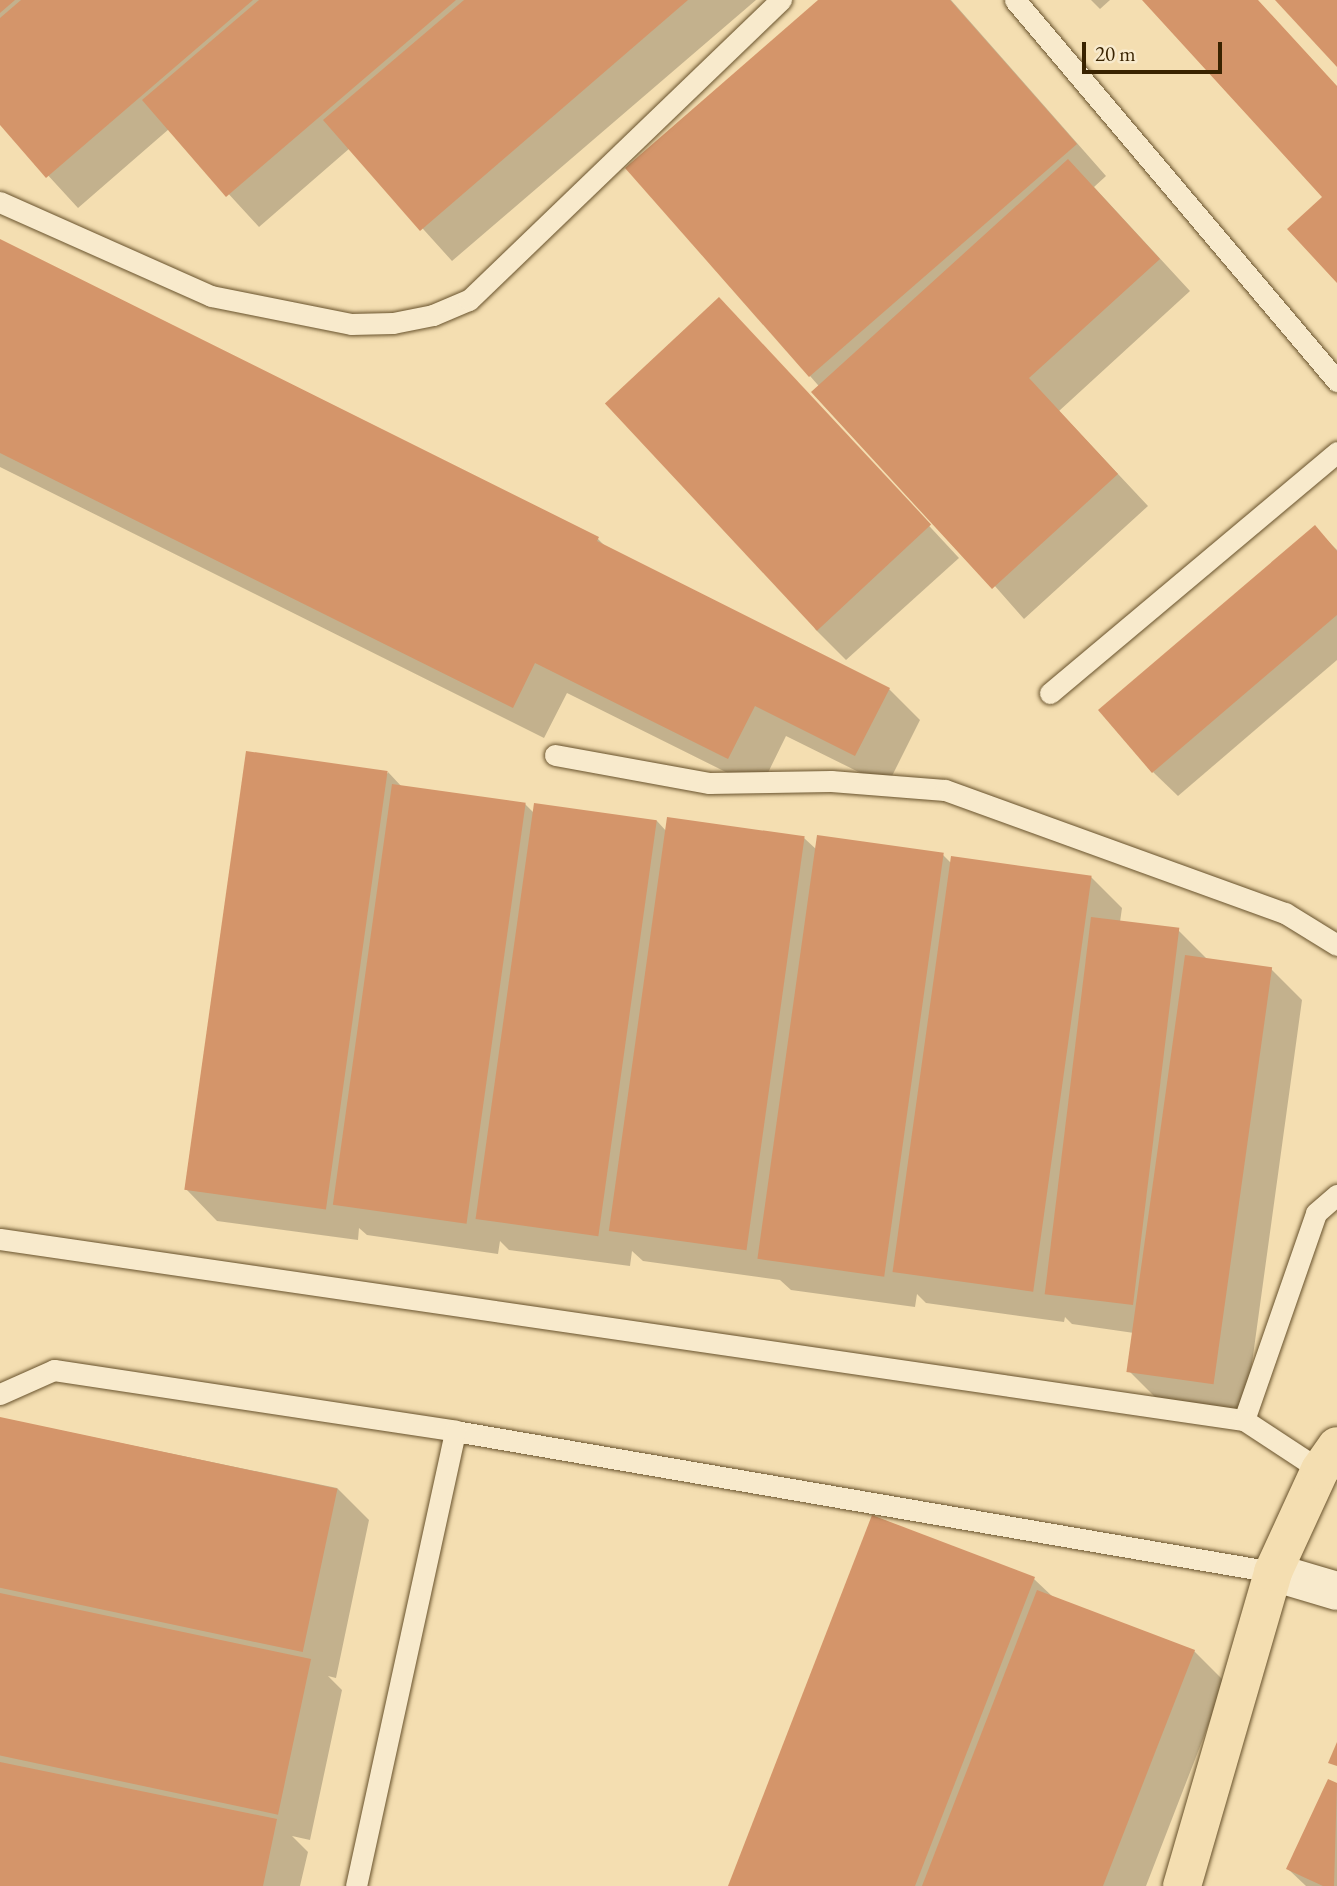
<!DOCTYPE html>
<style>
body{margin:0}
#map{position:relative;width:1337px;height:1886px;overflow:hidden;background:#f4deb1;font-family:"EB Garamond",serif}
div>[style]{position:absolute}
.shadow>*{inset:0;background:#0003}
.building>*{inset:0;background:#d4956a;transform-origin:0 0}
.roads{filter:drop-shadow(0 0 2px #68522c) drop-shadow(0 0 2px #68522c)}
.service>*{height:21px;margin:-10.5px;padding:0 10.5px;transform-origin:10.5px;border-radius:10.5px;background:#f8eacc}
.minor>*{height:38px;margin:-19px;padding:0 19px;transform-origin:19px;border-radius:19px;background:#f8eacc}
.primary>*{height:38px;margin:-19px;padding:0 19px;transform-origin:19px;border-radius:19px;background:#f4deb1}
span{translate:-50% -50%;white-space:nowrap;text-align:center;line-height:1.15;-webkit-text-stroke:5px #f8eacc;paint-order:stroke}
.scale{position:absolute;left:1082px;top:42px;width:140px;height:32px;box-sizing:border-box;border:4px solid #392300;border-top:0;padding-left:9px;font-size:21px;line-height:24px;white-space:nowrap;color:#392300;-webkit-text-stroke:5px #f8eacc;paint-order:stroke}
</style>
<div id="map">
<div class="shadow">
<div style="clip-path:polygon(0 0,756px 0,452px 261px,350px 148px,259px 227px,169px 129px,78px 208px,0 123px)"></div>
<div style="clip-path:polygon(820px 0,951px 0,1106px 176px,1094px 187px,1190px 291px,1059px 411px,1148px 506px,1024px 619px,810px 376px)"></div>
<div style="clip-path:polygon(1091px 0,1110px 0,1100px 9px)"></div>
<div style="clip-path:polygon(0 241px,598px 539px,608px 549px,889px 689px,920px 720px,887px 786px,786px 736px,760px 789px,567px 693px,544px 738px,0 467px)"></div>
<div style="clip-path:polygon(719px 300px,959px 558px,846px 660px,815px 629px)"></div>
<div style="clip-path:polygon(1315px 528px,1337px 550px,1337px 660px,1178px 796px,1153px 772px)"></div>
<div style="clip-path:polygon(388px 772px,402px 787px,525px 804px,534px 813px,657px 821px,667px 832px,804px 838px,817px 850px,943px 855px,951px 863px,1091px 877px,1122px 908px,1120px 922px,1178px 930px,1208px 960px,1271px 969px,1302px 1000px,1245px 1414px,1160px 1402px,1129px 1371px,1134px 1333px,1072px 1324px,1065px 1317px,1064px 1322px,926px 1303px,917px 1294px,915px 1307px,791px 1290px,780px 1280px,643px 1261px,632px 1251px,630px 1266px,509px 1250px,500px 1241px,498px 1254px,367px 1235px,359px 1228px,358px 1240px,217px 1221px,186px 1189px)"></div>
<div style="clip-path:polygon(0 1418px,337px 1488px,369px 1520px,336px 1678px,328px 1676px,342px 1690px,310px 1840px,292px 1836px,308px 1852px,300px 1886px,0 1886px)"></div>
<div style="clip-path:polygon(1034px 1579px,1053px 1597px,1194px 1651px,1225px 1682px,1146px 1886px,730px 1886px)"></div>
<div style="clip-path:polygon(1329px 1781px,1337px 1785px,1337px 1886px,1306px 1886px,1288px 1869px)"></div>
</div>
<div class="building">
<div style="clip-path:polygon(0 0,15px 0,0 13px)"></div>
<div style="clip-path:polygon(21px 0,253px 0,46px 178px,0 125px,0 18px)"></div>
<div style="clip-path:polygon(259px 0,456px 0,226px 197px,142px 100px)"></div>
<div style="clip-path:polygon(464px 0,688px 0,420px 231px,323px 120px)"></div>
<div style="clip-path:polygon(818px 0,950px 0,1077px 144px,809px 377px,625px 168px)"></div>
<div style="clip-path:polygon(1142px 0,1258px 0,1337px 86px,1337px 283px,1287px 229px,1322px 197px)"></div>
<div style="clip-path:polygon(1275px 0,1337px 0,1337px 67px)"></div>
<div style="clip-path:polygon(1068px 159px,1160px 259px,1029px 378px,1118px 474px,992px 589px,811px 392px)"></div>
<div style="clip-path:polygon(0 239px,599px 537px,597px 541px,890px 688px,855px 756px,755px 706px,728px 759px,535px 663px,513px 708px,0 453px)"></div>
<div style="left:719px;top:297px;width:311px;height:156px;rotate:47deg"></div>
<div style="clip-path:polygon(1315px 525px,1337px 551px,1337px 615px,1152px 773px,1098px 710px)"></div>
<div style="left:246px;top:751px;width:143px;height:443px;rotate:8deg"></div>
<div style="left:392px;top:784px;width:135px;height:425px;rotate:8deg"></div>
<div style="left:534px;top:803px;width:124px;height:420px;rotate:8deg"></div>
<div style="left:667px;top:817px;width:139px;height:418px;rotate:8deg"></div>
<div style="left:817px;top:835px;width:128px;height:428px;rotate:8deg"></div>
<div style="left:951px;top:856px;width:142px;height:420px;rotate:8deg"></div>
<div style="left:1091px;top:917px;width:89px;height:380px;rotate:7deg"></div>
<div style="left:1185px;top:955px;width:88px;height:421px;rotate:8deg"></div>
<div style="left:0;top:1417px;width:345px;height:167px;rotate:12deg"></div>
<div style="clip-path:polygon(872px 1515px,1035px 1577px,915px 1886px,728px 1886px)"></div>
<div style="clip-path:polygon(1037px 1590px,1195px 1650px,1103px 1886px,922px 1886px)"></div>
<div style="left:0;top:1593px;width:318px;height:159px;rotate:12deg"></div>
<div style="clip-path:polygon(1337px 1742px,1337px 1766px,1328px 1763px)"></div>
<div style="clip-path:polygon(0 1762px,277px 1819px,263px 1886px,0 1886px)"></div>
<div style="clip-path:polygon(1328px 1779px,1337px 1783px,1334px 1886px,1323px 1886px,1286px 1869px)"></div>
</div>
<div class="roads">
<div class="service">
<div style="left:1015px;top:0;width:499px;rotate:49.8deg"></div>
<div style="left:0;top:202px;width:231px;rotate:24deg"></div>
<div style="left:211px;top:296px;width:143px;rotate:11.3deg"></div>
<div style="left:351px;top:324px;width:42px;rotate:-1.4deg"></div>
<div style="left:393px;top:323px;width:41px;rotate:-11.3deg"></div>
<div style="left:433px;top:315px;width:39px;rotate:-23deg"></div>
<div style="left:469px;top:300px;width:433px;rotate:-43.9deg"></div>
<div style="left:1050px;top:693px;width:375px;rotate:-40deg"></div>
<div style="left:555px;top:755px;width:157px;rotate:10.3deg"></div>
<div style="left:709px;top:783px;width:122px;rotate:-0.9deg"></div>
<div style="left:831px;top:781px;width:114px;rotate:4.5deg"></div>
<div style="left:945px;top:790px;width:362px;rotate:19.9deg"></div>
<div style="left:1285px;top:913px;width:61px;rotate:31.6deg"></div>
<div style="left:0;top:1239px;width:1257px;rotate:8.28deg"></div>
<div style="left:1244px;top:1420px;width:219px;rotate:-70.8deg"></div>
<div style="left:1316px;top:1213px;width:28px;rotate:-41deg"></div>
<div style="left:0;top:1394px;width:59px;rotate:-24deg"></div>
<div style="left:54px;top:1370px;width:406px;rotate:8.6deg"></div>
<div style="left:455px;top:1431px;width:830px;rotate:9.78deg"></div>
<div style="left:1244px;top:1420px;width:91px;rotate:33.3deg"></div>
<div style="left:356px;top:1886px;width:466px;rotate:-77.7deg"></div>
</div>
<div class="minor">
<div style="left:1273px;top:1572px;width:67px;rotate:16.5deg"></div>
</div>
<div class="primary">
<div style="left:1182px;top:1886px;width:327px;rotate:-73.8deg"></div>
<div style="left:1273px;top:1572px;width:112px;rotate:-65.3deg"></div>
<div style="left:1320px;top:1470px;width:29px;rotate:-55deg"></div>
</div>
</div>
<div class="scale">20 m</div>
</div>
